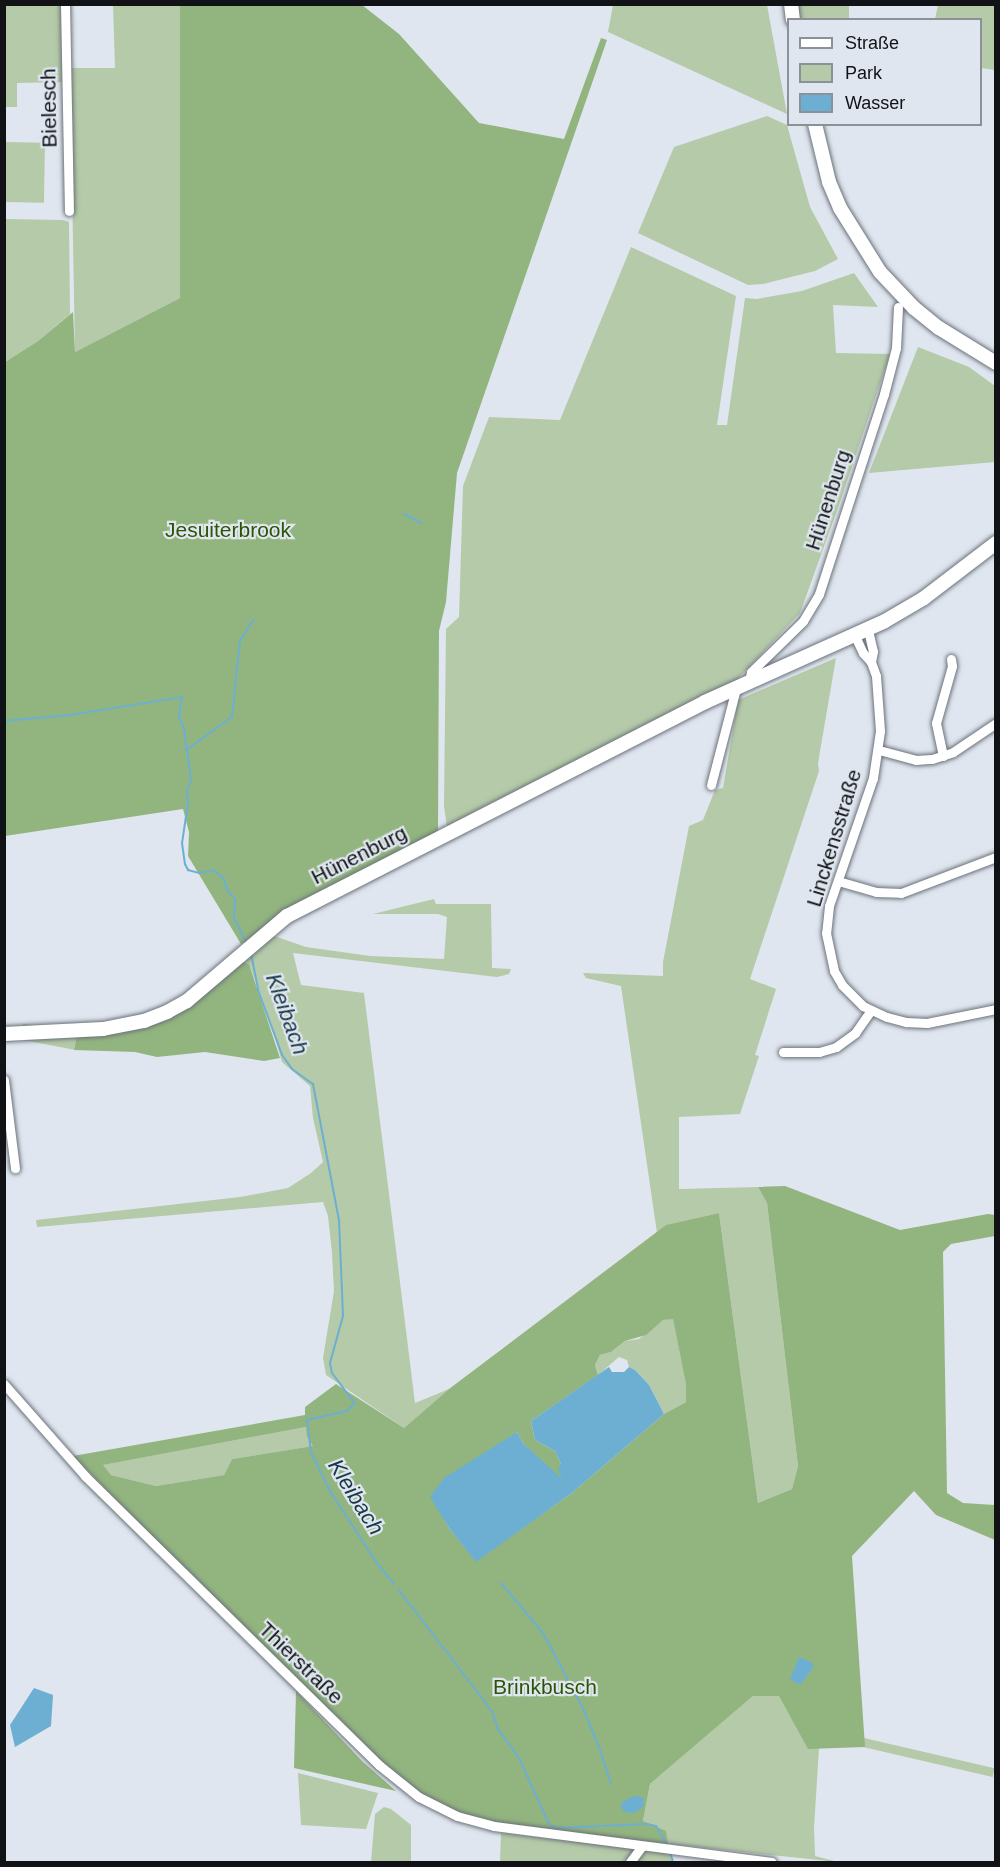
<!DOCTYPE html>
<meta charset="utf-8">
<style>
body{margin:0}
#map{position:relative;width:1000px;height:1867px;overflow:hidden;background:#dfe6ef;font-family:Helvetica,sans-serif}
div>[style]{position:absolute}
.green>*{inset:0;background:#b4caa8;transform-origin:0 0}
.forest>*{inset:0;background:#92b57f}
.water>*{inset:0;background:#6cafd2}
.stream>*{height:2px;margin:-1px;padding:0 1px;transform-origin:1px;border-radius:1px;background:#6cafd2}
.roads{filter:drop-shadow(0 0 2px #6c727a) drop-shadow(0 0 2px #6c727a)}
.street>*{height:9px;margin:-4.5px;padding:0 4.5px;transform-origin:4.5px;border-radius:4.5px;background:#fff}
.secondary>*{height:14px;margin:-7px;padding:0 7px;transform-origin:7px;border-radius:7px;background:#fff}
span{translate:-50% -50%;white-space:nowrap;text-align:center;line-height:1.15;-webkit-text-stroke:4.5px #dfe6ef;paint-order:stroke}
.street-label{font-size:21px;color:#101215}
.park-label{font-size:21px;color:#2b5504}
.water-label{font-size:22px;color:#193847;font-style:italic}
.frame{position:absolute;inset:0;border:6px solid #101215;pointer-events:none}
.legend{position:absolute;left:787px;top:18px;width:195px;height:108px;box-sizing:border-box;background:#dfe6ef;border:2px solid #8c9198;margin:0;padding:8px 10px;list-style:none;font-size:18px;color:#101215}
.legend li{display:flex;align-items:center;gap:12px;height:30px}
.legend b{width:30px;border:2px solid #8c9198}
</style>
<div id="map">
<div class="green">
<div style="clip-path:polygon(4px 5px,62px 5px,63px 82px,17px 83px,17px 107px,5px 107px)"></div>
<div style="clip-path:polygon(113px 5px,180px 5px,180px 298px,75px 352px,70px 76px,72px 72px,70px 68px,115px 68px)"></div>
<div style="clip-path:polygon(613px 5px,767px 5px,787px 114px,608px 32px)"></div>
<div style="left:797px;top:5px;width:52px;height:14px"></div>
<div style="clip-path:polygon(938px 5px,995px 5px,995px 70px,981px 68px,980px 20px,935px 19px)"></div>
<div style="clip-path:polygon(767px 116px,787px 125px,810px 207px,838px 259px,815px 271px,763px 284px,748px 285px,638px 233px,674px 147px)"></div>
<div style="left:5px;top:142px;width:40px;height:60px;rotate:1deg"></div>
<div style="clip-path:polygon(5px 219px,62px 220px,69px 222px,70px 314px,38px 341px,5px 362px)"></div>
<div style="clip-path:polygon(631px 247px,736px 296px,717px 425px,727px 425px,745px 298px,757px 299px,802px 291px,854px 273px,878px 307px,833px 305px,836px 353px,890px 354px,839px 505px,800px 613px,734px 683px,447px 827px,444px 806px,446px 629px,459px 617px,463px 486px,489px 417px,560px 420px)"></div>
<div style="clip-path:polygon(918px 347px,969px 367px,995px 386px,995px 462px,869px 473px)"></div>
<div style="clip-path:polygon(836px 658px,818px 763px,819px 771px,750px 979px,776px 989px,755px 1055px,759px 1056px,740px 1114px,679px 1117px,679px 1189px,758px 1187px,767px 1203px,798px 1466px,792px 1489px,758px 1503px,719px 1213px,667px 1225px,657px 1233px,621px 986px,586px 978px,583px 973px,663px 976px,663px 962px,689px 826px,703px 820px,715px 790px,723px 788px,738px 700px)"></div>
<div style="clip-path:polygon(434px 899px,436px 904px,491px 904px,492px 968px,511px 969px,509px 974px,497px 977px,293px 953px,301px 985px,364px 993px,415px 1403px,449px 1389px,404px 1428px,326px 1375px,323px 1358px,334px 1291px,332px 1253px,328px 1216px,323px 1202px,37px 1227px,36px 1220px,240px 1197px,288px 1188px,311px 1173px,323px 1162px,313px 1118px,310px 1086px,282px 1062px,271px 1024px,249px 964px,245px 961px,274px 936px,306px 947px,370px 956px,444px 959px,447px 917px,438px 914px,373px 914px)"></div>
<div style="left:77px;top:1034px;width:16px;height:55px;rotate:101deg"></div>
<div style="clip-path:polygon(673px 1318px,686px 1385px,686px 1402px,664px 1414px,649px 1385px,635px 1370px,629px 1367px,627px 1360px,619px 1357px,598px 1375px,595px 1365px,600px 1355px,611px 1352px,625px 1341px,639px 1339px,663px 1320px)"></div>
<div style="clip-path:polygon(306px 1427px,314px 1446px,232px 1459px,224px 1475px,156px 1486px,111px 1475px,102px 1465px)"></div>
<div style="clip-path:polygon(779px 1695px,808px 1748px,819px 1748px,814px 1828px,815px 1856px,838px 1862px,668px 1844px,643px 1821px,650px 1784px,753px 1696px)"></div>
<div style="left:864px;top:1738px;width:134px;height:9px;rotate:13deg"></div>
<div style="clip-path:polygon(298px 1773px,378px 1793px,366px 1829px,301px 1825px)"></div>
<div style="clip-path:polygon(384px 1807px,391px 1809px,411px 1825px,411px 1862px,371px 1862px,375px 1814px)"></div>
<div style="clip-path:polygon(501px 1833px,669px 1853px,673px 1862px,500px 1862px)"></div>
</div>
<div class="forest">
<div style="clip-path:polygon(180px 5px,362px 5px,399px 34px,479px 123px,564px 139px,601px 38px,607px 40px,457px 473px,446px 602px,439px 631px,438px 833px,261px 930px,241px 944px,188px 856px,189px 832px,183px 809px,5px 836px,5px 362px,38px 341px,73px 312px,75px 352px,180px 298px)"></div>
<div style="clip-path:polygon(242px 961px,249px 964px,280px 1058px,264px 1061px,205px 1052px,157px 1057px,135px 1052px,74px 1050px,77px 1034px,138px 1028px)"></div>
<div style="clip-path:polygon(evenodd,785px 1186px,900px 1230px,988px 1214px,995px 1215px,995px 1236px,951px 1244px,943px 1252px,947px 1493px,963px 1503px,995px 1505px,995px 1540px,936px 1515px,914px 1491px,852px 1556px,865px 1747px,808px 1749px,779px 1696px,753px 1696px,650px 1784px,643px 1821px,666px 1831px,668px 1844px,494px 1824px,458px 1813px,402px 1783px,189px 1574px,73px 1456px,305px 1415px,305px 1407px,336px 1384px,404px 1428px,449px 1389px,666px 1225px,719px 1213px,758px 1503px,792px 1489px,798px 1466px,767px 1203px,758px 1187px,785px 1186px,673px 1319px,686px 1385px,686px 1402px,664px 1414px,573px 1492px,476px 1561px,449px 1528px,431px 1497px,517px 1432px,523px 1443px,558px 1479px,562px 1479px,561px 1464px,555px 1451px,535px 1440px,531px 1421px,598px 1375px,595px 1365px,600px 1355px,611px 1352px,625px 1341px,646px 1335px,663px 1320px,673px 1319px,785px 1186px,306px 1427px,307px 1436px,313px 1446px,232px 1459px,224px 1475px,156px 1486px,111px 1475px,103px 1465px,306px 1427px)"></div>
<div style="clip-path:polygon(296px 1691px,362px 1761px,396px 1791px,294px 1768px)"></div>
</div>
<div class="water">
<div style="clip-path:polygon(609px 1367px,612px 1372px,624px 1372px,629px 1367px,635px 1370px,649px 1385px,664px 1414px,573px 1492px,476px 1562px,449px 1528px,430px 1497px,444px 1478px,517px 1432px,523px 1443px,562px 1479px,558px 1470px,561px 1464px,555px 1451px,535px 1440px,531px 1421px)"></div>
<div style="clip-path:polygon(799px 1657px,813px 1663px,813px 1668px,800px 1685px,790px 1679px)"></div>
<div style="clip-path:polygon(34px 1688px,53px 1695px,51px 1726px,15px 1747px,10px 1725px)"></div>
<div style="clip-path:polygon(634px 1796px,644px 1798px,643px 1807px,634px 1813px,624px 1812px,621px 1807px,622px 1802px)"></div>
</div>
<div class="stream">
<div style="left:404px;top:514px;width:20px;rotate:27deg"></div>
<div style="left:4px;top:721px;width:66px;rotate:-5.2deg"></div>
<div style="left:70px;top:715px;width:113px;rotate:-9.1deg"></div>
<div style="left:182px;top:697px;width:20px;rotate:99deg"></div>
<div style="left:179px;top:717px;width:13px;rotate:67deg"></div>
<div style="left:184px;top:729px;width:51px;rotate:82.2deg"></div>
<div style="left:191px;top:780px;width:12px;rotate:110deg"></div>
<div style="left:187px;top:791px;width:12px;rotate:85deg"></div>
<div style="left:188px;top:803px;width:40px;rotate:98.5deg"></div>
<div style="left:182px;top:843px;width:21px;rotate:82deg"></div>
<div style="left:185px;top:864px;width:7px;rotate:63deg"></div>
<div style="left:188px;top:870px;width:11px;rotate:15deg"></div>
<div style="left:199px;top:873px;width:15px;rotate:-11deg"></div>
<div style="left:214px;top:870px;width:13px;rotate:42deg"></div>
<div style="left:224px;top:879px;width:11px;rotate:75deg"></div>
<div style="left:227px;top:890px;width:12px;rotate:48deg"></div>
<div style="left:235px;top:899px;width:19px;rotate:93deg"></div>
<div style="left:234px;top:918px;width:28px;rotate:63deg"></div>
<div style="left:186px;top:750px;width:57px;rotate:-35.7deg"></div>
<div style="left:232px;top:717px;width:76px;rotate:-84deg"></div>
<div style="left:240px;top:641px;width:26px;rotate:-58deg"></div>
<div style="left:251px;top:953px;width:38px;rotate:79deg"></div>
<div style="left:258px;top:990px;width:69px;rotate:69.7deg"></div>
<div style="left:282px;top:1055px;width:17px;rotate:54deg"></div>
<div style="left:292px;top:1069px;width:26px;rotate:36deg"></div>
<div style="left:313px;top:1084px;width:138px;rotate:79.2deg"></div>
<div style="left:339px;top:1220px;width:96px;rotate:87.6deg"></div>
<div style="left:343px;top:1316px;width:49px;rotate:105.5deg"></div>
<div style="left:330px;top:1363px;width:10px;rotate:79deg"></div>
<div style="left:332px;top:1373px;width:38px;rotate:53deg"></div>
<div style="left:355px;top:1403px;width:11px;rotate:135deg"></div>
<div style="left:347px;top:1411px;width:41px;rotate:167.3deg"></div>
<div style="left:307px;top:1420px;width:32px;rotate:83deg"></div>
<div style="left:311px;top:1452px;width:46px;rotate:64deg"></div>
<div style="left:331px;top:1493px;width:84px;rotate:56.7deg"></div>
<div style="left:377px;top:1563px;width:27px;rotate:51deg"></div>
<div style="left:501px;top:1583px;width:65px;rotate:50deg"></div>
<div style="left:543px;top:1633px;width:83px;rotate:61.9deg"></div>
<div style="left:582px;top:1706px;width:44px;rotate:67.5deg"></div>
<div style="left:599px;top:1747px;width:38px;rotate:72deg"></div>
<div style="left:398px;top:1589px;width:154px;rotate:52.4deg"></div>
<div style="left:492px;top:1711px;width:19px;rotate:72deg"></div>
<div style="left:498px;top:1729px;width:36px;rotate:54deg"></div>
<div style="left:519px;top:1758px;width:72px;rotate:65.6deg"></div>
<div style="left:549px;top:1824px;width:8px;rotate:30deg"></div>
<div style="left:556px;top:1828px;width:91px;rotate:-2.5deg"></div>
<div style="left:647px;top:1824px;width:9px;rotate:13deg"></div>
<div style="left:656px;top:1826px;width:21px;rotate:59deg"></div>
<div style="left:670px;top:1852px;width:10px;rotate:73deg"></div>
</div>
<div class="roads">
<div class="street">
<div style="left:65px;top:4px;width:207px;rotate:88.9deg"></div>
<div style="left:868px;top:630px;width:22px;rotate:77deg"></div>
<div style="left:873px;top:651px;width:11px;rotate:100deg"></div>
<div style="left:855px;top:636px;width:19px;rotate:65deg"></div>
<div style="left:863px;top:653px;width:12px;rotate:48deg"></div>
<div style="left:871px;top:662px;width:15px;rotate:70deg"></div>
<div style="left:876px;top:676px;width:55px;rotate:85.8deg"></div>
<div style="left:880px;top:731px;width:48px;rotate:98.5deg"></div>
<div style="left:873px;top:778px;width:135px;rotate:109deg"></div>
<div style="left:829px;top:906px;width:27px;rotate:96deg"></div>
<div style="left:826px;top:933px;width:39px;rotate:78deg"></div>
<div style="left:834px;top:971px;width:16px;rotate:60deg"></div>
<div style="left:842px;top:985px;width:30px;rotate:45deg"></div>
<div style="left:863px;top:1006px;width:26px;rotate:25deg"></div>
<div style="left:887px;top:1017px;width:20px;rotate:15deg"></div>
<div style="left:906px;top:1022px;width:21px;rotate:3deg"></div>
<div style="left:927px;top:1023px;width:70px;rotate:-11.5deg"></div>
<div style="left:749px;top:681px;width:9px;rotate:-77deg"></div>
<div style="left:751px;top:672px;width:73px;rotate:-44.4deg"></div>
<div style="left:803px;top:621px;width:31px;rotate:-59deg"></div>
<div style="left:819px;top:594px;width:210px;rotate:-72deg"></div>
<div style="left:884px;top:394px;width:48px;rotate:-75.4deg"></div>
<div style="left:896px;top:348px;width:41px;rotate:-87.2deg"></div>
<div style="left:879px;top:750px;width:38px;rotate:15deg"></div>
<div style="left:916px;top:760px;width:16px;rotate:-4deg"></div>
<div style="left:932px;top:759px;width:22px;rotate:-18deg"></div>
<div style="left:953px;top:752px;width:52px;rotate:-34deg"></div>
<div style="left:943px;top:756px;width:34px;rotate:-102deg"></div>
<div style="left:936px;top:723px;width:59px;rotate:-74.3deg"></div>
<div style="left:952px;top:666px;width:7px;rotate:-98deg"></div>
<div style="left:711px;top:785px;width:100px;rotate:-75.5deg"></div>
<div style="left:838px;top:881px;width:40px;rotate:16deg"></div>
<div style="left:876px;top:892px;width:25px;rotate:2deg"></div>
<div style="left:901px;top:893px;width:102px;rotate:-20.8deg"></div>
<div style="left:783px;top:1052px;width:36px"></div>
<div style="left:819px;top:1052px;width:18px;rotate:-16deg"></div>
<div style="left:836px;top:1047px;width:24px;rotate:-36deg"></div>
<div style="left:855px;top:1033px;width:28px;rotate:-55deg"></div>
<div style="left:4px;top:1080px;width:89px;rotate:82.9deg"></div>
<div style="left:4px;top:1384px;width:123px;rotate:48.6deg"></div>
<div style="left:85px;top:1476px;width:412px;rotate:44.5deg"></div>
<div style="left:379px;top:1765px;width:51px;rotate:38.7deg"></div>
<div style="left:419px;top:1797px;width:42px;rotate:26.6deg"></div>
<div style="left:457px;top:1816px;width:38px;rotate:15deg"></div>
<div style="left:494px;top:1826px;width:280px;rotate:7.4deg"></div>
<div style="left:630px;top:1862px;width:20px;rotate:-53deg"></div>
</div>
<div class="secondary">
<div style="left:791px;top:4px;width:16px;rotate:83deg"></div>
<div style="left:815px;top:124px;width:60px;rotate:76.4deg"></div>
<div style="left:829px;top:182px;width:28px;rotate:67deg"></div>
<div style="left:840px;top:208px;width:75px;rotate:58deg"></div>
<div style="left:880px;top:272px;width:50px;rotate:46.6deg"></div>
<div style="left:914px;top:308px;width:32px;rotate:39deg"></div>
<div style="left:939px;top:328px;width:67px;rotate:31.6deg"></div>
<div style="left:4px;top:1034px;width:99px;rotate:-2.9deg"></div>
<div style="left:103px;top:1029px;width:42px;rotate:-11deg"></div>
<div style="left:144px;top:1021px;width:25px;rotate:-21deg"></div>
<div style="left:167px;top:1012px;width:23px;rotate:-29deg"></div>
<div style="left:187px;top:1001px;width:131px;rotate:-40.4deg"></div>
<div style="left:287px;top:916px;width:470px;rotate:-27.1deg"></div>
<div style="left:705px;top:702px;width:197px;rotate:-24.2deg"></div>
<div style="left:885px;top:621px;width:45px;rotate:-30.5deg"></div>
<div style="left:924px;top:598px;width:91px;rotate:-37.4deg"></div>
</div>
</div>
<div class="street-label">
<span style="left:49px;top:108px;rotate:-91deg">Bielesch</span>
<span style="left:828px;top:500px;rotate:-72deg">Hünenburg</span>
<span style="left:834px;top:838px;rotate:-73deg">Linckensstraße</span>
<span style="left:359px;top:855px;rotate:-27deg">Hünenburg</span>
<span style="left:301px;top:1663px;rotate:44deg">Thierstraße</span>
</div>
<div class="park-label">
<span style="left:228px;top:530px">Jesuiterbrook</span>
<span style="left:545px;top:1687px">Brinkbusch</span>
</div>
<div class="water-label">
<span style="left:287px;top:1014px;rotate:70deg">Kleibach</span>
<span style="left:356px;top:1497px;rotate:58deg">Kleibach</span>
</div>
<div class="frame"></div>
<ul class="legend">
<li><b style="height:8px;background:#fff"></b>Straße</li>
<li><b style="height:16px;background:#b4caa8"></b>Park</li>
<li><b style="height:16px;background:#6cafd2"></b>Wasser</li>
</ul>
</div>
